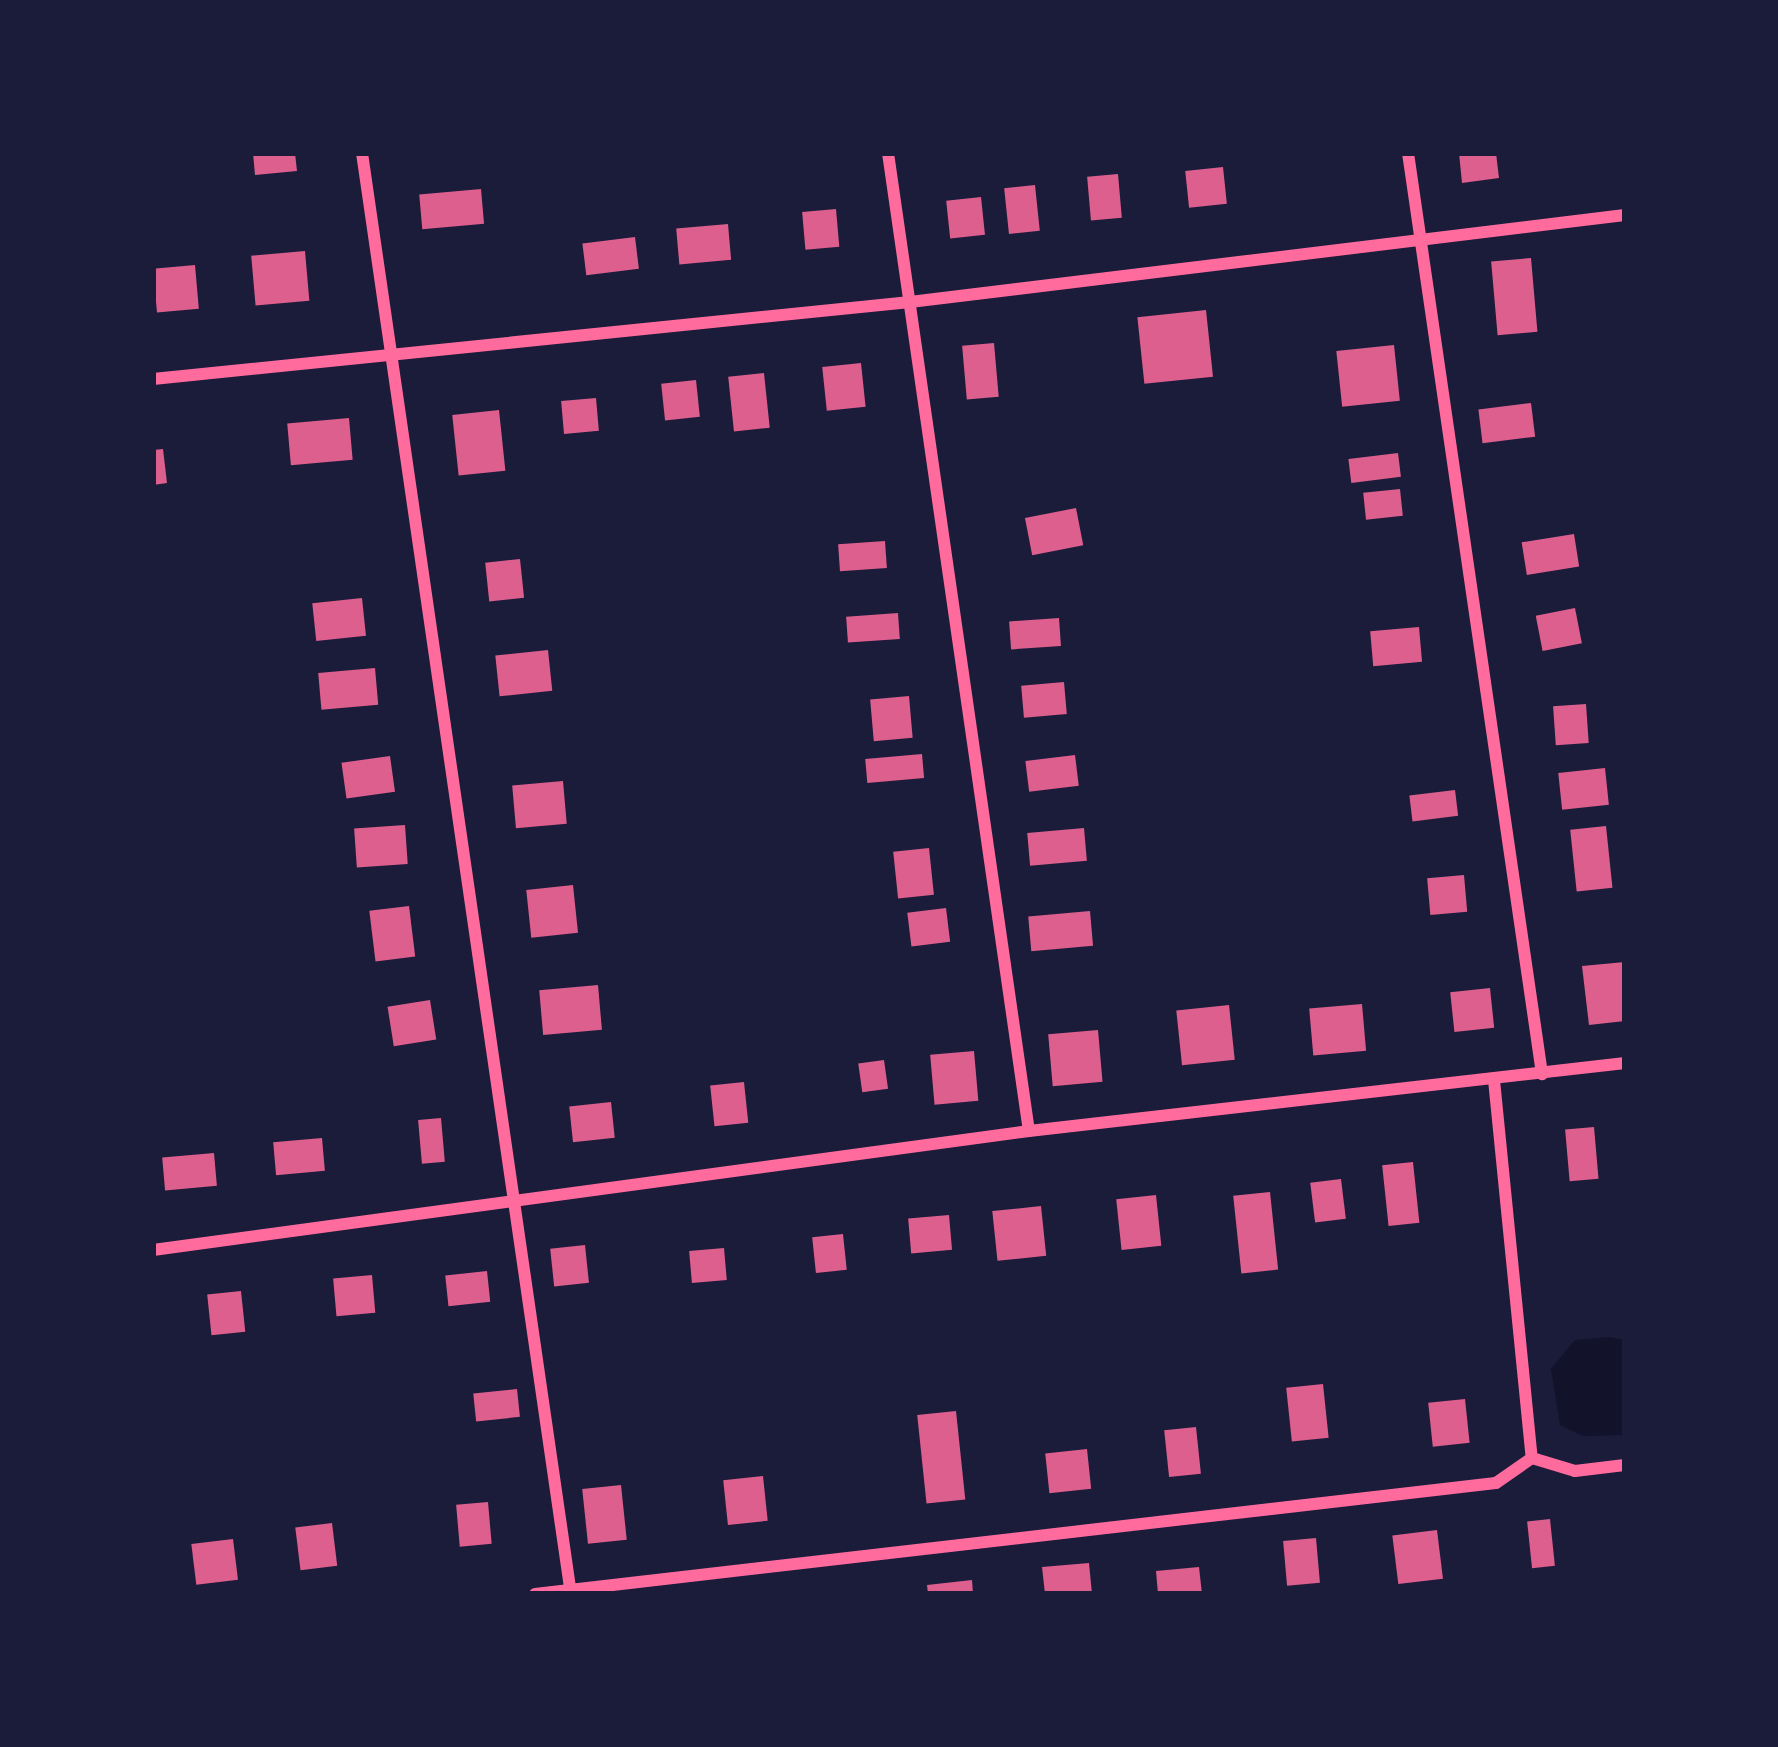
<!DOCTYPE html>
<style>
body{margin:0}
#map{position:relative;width:1778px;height:1747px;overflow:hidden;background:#1b1b3a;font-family:"Nunito Sans",sans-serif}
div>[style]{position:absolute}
.water>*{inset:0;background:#12122b}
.building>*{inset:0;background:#dd5f8e;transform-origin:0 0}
.minor>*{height:12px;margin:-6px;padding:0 6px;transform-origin:6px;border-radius:6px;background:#ff6b9d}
span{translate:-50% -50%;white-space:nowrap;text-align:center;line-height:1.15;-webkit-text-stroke:10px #1b1b3a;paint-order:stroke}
.frame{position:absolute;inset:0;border:156px solid #1b1b3a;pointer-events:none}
</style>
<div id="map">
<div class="water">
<div style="clip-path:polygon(1609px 1337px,1625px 1340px,1625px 1435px,1583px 1436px,1560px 1425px,1551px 1369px,1575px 1340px)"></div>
</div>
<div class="building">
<div style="clip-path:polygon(253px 153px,295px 153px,297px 171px,255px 175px)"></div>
<div style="clip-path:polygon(1459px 153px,1496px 153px,1499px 178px,1462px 183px)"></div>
<div style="left:1223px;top:167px;width:37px;height:38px;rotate:84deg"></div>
<div style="left:1118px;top:174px;width:44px;height:31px;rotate:85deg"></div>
<div style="left:1035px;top:185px;width:46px;height:31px;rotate:84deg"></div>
<div style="left:481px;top:189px;width:35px;height:62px;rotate:85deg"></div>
<div style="left:981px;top:197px;width:38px;height:35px;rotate:84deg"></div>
<div style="left:836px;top:209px;width:38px;height:34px;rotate:85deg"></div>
<div style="left:728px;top:224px;width:36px;height:52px;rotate:85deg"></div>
<div style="left:635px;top:237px;width:32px;height:53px;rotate:83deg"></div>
<div style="left:305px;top:251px;width:50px;height:54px;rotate:85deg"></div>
<div style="left:1531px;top:258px;width:74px;height:40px;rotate:85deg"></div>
<div style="left:195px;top:265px;width:44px;height:42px;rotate:85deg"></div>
<div style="left:1206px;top:310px;width:67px;height:69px;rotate:84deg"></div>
<div style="left:994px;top:343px;width:54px;height:32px;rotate:85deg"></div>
<div style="left:1394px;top:345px;width:56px;height:58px;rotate:84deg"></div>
<div style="left:861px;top:363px;width:44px;height:39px;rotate:84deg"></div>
<div style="left:764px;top:373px;width:55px;height:36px;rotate:84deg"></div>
<div style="left:696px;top:380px;width:37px;height:35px;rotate:84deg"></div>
<div style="left:596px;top:398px;width:33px;height:35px;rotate:85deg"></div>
<div style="left:1531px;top:403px;width:34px;height:53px;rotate:83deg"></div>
<div style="left:499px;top:410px;width:61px;height:47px;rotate:84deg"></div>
<div style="left:349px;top:418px;width:42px;height:62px;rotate:85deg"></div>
<div style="clip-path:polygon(163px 449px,167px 483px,153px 485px,153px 450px)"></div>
<div style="left:1398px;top:453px;width:24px;height:50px;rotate:83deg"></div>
<div style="left:1400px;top:489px;width:27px;height:37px;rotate:84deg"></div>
<div style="left:1076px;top:508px;width:38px;height:52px;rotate:79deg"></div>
<div style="left:1574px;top:534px;width:33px;height:53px;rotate:81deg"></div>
<div style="left:885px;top:541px;width:27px;height:47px;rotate:86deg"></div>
<div style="left:520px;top:559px;width:39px;height:35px;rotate:84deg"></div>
<div style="left:362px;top:598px;width:38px;height:50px;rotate:84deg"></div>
<div style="left:1575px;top:608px;width:36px;height:40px;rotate:79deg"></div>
<div style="left:898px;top:613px;width:26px;height:52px;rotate:86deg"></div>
<div style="left:1059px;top:618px;width:28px;height:50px;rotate:86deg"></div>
<div style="left:1419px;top:627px;width:35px;height:49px;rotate:85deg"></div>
<div style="left:548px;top:650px;width:41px;height:53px;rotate:84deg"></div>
<div style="left:375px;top:668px;width:37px;height:57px;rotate:85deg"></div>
<div style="left:1064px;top:682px;width:32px;height:43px;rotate:85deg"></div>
<div style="left:909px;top:696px;width:42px;height:39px;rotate:85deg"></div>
<div style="left:1586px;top:704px;width:39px;height:33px;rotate:86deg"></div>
<div style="left:922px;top:754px;width:24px;height:57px;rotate:85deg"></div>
<div style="left:1075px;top:755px;width:31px;height:50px;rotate:83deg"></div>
<div style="left:390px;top:756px;width:36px;height:49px;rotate:82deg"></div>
<div style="left:1605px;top:768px;width:37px;height:47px;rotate:84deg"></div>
<div style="left:563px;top:781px;width:43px;height:51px;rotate:85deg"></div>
<div style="left:1455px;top:790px;width:26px;height:46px;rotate:83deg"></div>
<div style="left:405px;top:825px;width:39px;height:51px;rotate:86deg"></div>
<div style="left:1606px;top:826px;width:62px;height:36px;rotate:84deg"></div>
<div style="left:1084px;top:828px;width:33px;height:57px;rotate:85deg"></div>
<div style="left:929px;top:848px;width:47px;height:36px;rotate:84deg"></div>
<div style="left:1464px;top:875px;width:37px;height:37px;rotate:85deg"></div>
<div style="left:573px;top:885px;width:48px;height:47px;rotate:84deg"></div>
<div style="left:409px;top:906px;width:51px;height:40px;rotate:83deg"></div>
<div style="left:946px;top:908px;width:34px;height:39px;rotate:83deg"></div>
<div style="left:1090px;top:911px;width:35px;height:62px;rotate:85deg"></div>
<div style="clip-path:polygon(1625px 962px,1625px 1021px,1589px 1025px,1582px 966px)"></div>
<div style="left:598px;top:985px;width:45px;height:59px;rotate:85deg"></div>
<div style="left:1490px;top:988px;width:40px;height:40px;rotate:84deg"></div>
<div style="left:430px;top:1000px;width:40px;height:43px;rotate:81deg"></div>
<div style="left:1362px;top:1004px;width:47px;height:53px;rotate:85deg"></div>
<div style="left:1229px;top:1005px;width:55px;height:53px;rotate:84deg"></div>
<div style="left:1098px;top:1030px;width:52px;height:50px;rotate:85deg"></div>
<div style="left:974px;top:1051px;width:50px;height:44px;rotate:85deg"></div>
<div style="left:884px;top:1060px;width:29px;height:26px;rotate:82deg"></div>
<div style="left:744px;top:1082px;width:41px;height:34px;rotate:84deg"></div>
<div style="left:611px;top:1102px;width:36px;height:42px;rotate:84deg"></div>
<div style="left:441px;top:1118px;width:44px;height:23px;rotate:85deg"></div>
<div style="left:1594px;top:1127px;width:52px;height:29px;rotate:85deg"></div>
<div style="left:322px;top:1138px;width:33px;height:49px;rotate:85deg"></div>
<div style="left:214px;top:1153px;width:33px;height:52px;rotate:85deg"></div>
<div style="left:1413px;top:1162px;width:61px;height:31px;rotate:84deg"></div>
<div style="left:1341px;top:1179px;width:40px;height:31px;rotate:83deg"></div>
<div style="left:1270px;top:1192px;width:78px;height:37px;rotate:84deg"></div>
<div style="left:1156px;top:1195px;width:51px;height:40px;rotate:84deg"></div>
<div style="left:1041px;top:1206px;width:50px;height:49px;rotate:84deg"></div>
<div style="left:949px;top:1215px;width:35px;height:41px;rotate:85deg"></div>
<div style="left:843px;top:1234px;width:36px;height:31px;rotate:84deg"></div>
<div style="left:585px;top:1245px;width:38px;height:35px;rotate:84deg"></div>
<div style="left:724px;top:1248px;width:32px;height:35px;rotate:85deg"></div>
<div style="left:487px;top:1271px;width:31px;height:42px;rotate:84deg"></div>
<div style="left:372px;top:1275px;width:38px;height:39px;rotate:85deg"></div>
<div style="left:241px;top:1291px;width:41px;height:34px;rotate:84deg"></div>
<div style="left:1323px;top:1384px;width:54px;height:37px;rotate:84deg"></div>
<div style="left:517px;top:1389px;width:28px;height:44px;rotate:84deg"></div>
<div style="left:1465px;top:1399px;width:44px;height:37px;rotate:84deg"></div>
<div style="left:956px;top:1411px;width:89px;height:39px;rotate:84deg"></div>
<div style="left:1196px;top:1427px;width:47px;height:32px;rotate:84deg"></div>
<div style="left:1087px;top:1449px;width:40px;height:42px;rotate:84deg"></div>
<div style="left:763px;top:1476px;width:45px;height:40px;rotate:84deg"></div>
<div style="left:621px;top:1485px;width:55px;height:39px;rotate:84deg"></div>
<div style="left:488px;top:1502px;width:42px;height:32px;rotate:85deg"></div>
<div style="left:1550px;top:1519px;width:47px;height:23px;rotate:84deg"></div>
<div style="left:332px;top:1523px;width:43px;height:37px;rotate:83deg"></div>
<div style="left:1437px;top:1530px;width:49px;height:45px;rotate:83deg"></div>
<div style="left:1316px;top:1538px;width:45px;height:33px;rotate:85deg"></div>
<div style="left:233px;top:1539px;width:41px;height:42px;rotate:83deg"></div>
<div style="clip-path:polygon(1089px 1563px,1092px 1594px,1045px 1594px,1042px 1567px)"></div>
<div style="clip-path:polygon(1199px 1567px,1202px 1594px,1158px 1594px,1156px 1571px)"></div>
<div style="clip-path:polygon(972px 1580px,973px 1594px,928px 1594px,927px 1585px)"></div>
</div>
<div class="minor">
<div style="left:362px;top:153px;width:1456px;rotate:81.75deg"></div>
<div style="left:888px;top:153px;width:988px;rotate:81.8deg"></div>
<div style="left:1408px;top:153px;width:931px;rotate:81.72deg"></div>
<div style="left:153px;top:379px;width:761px;rotate:-5.81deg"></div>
<div style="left:910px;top:302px;width:720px;rotate:-6.94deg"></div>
<div style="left:1494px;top:1080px;width:380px;rotate:84.3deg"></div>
<div style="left:153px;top:1250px;width:884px;rotate:-7.74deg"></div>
<div style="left:1029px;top:1131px;width:600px;rotate:-6.51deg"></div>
<div style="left:535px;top:1594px;width:967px;rotate:-6.59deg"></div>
<div style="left:1496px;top:1483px;width:44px;rotate:-34.8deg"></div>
<div style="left:1532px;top:1458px;width:45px;rotate:16.8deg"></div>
<div style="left:1575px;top:1471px;width:50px;rotate:-6.8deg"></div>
</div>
<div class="frame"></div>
</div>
